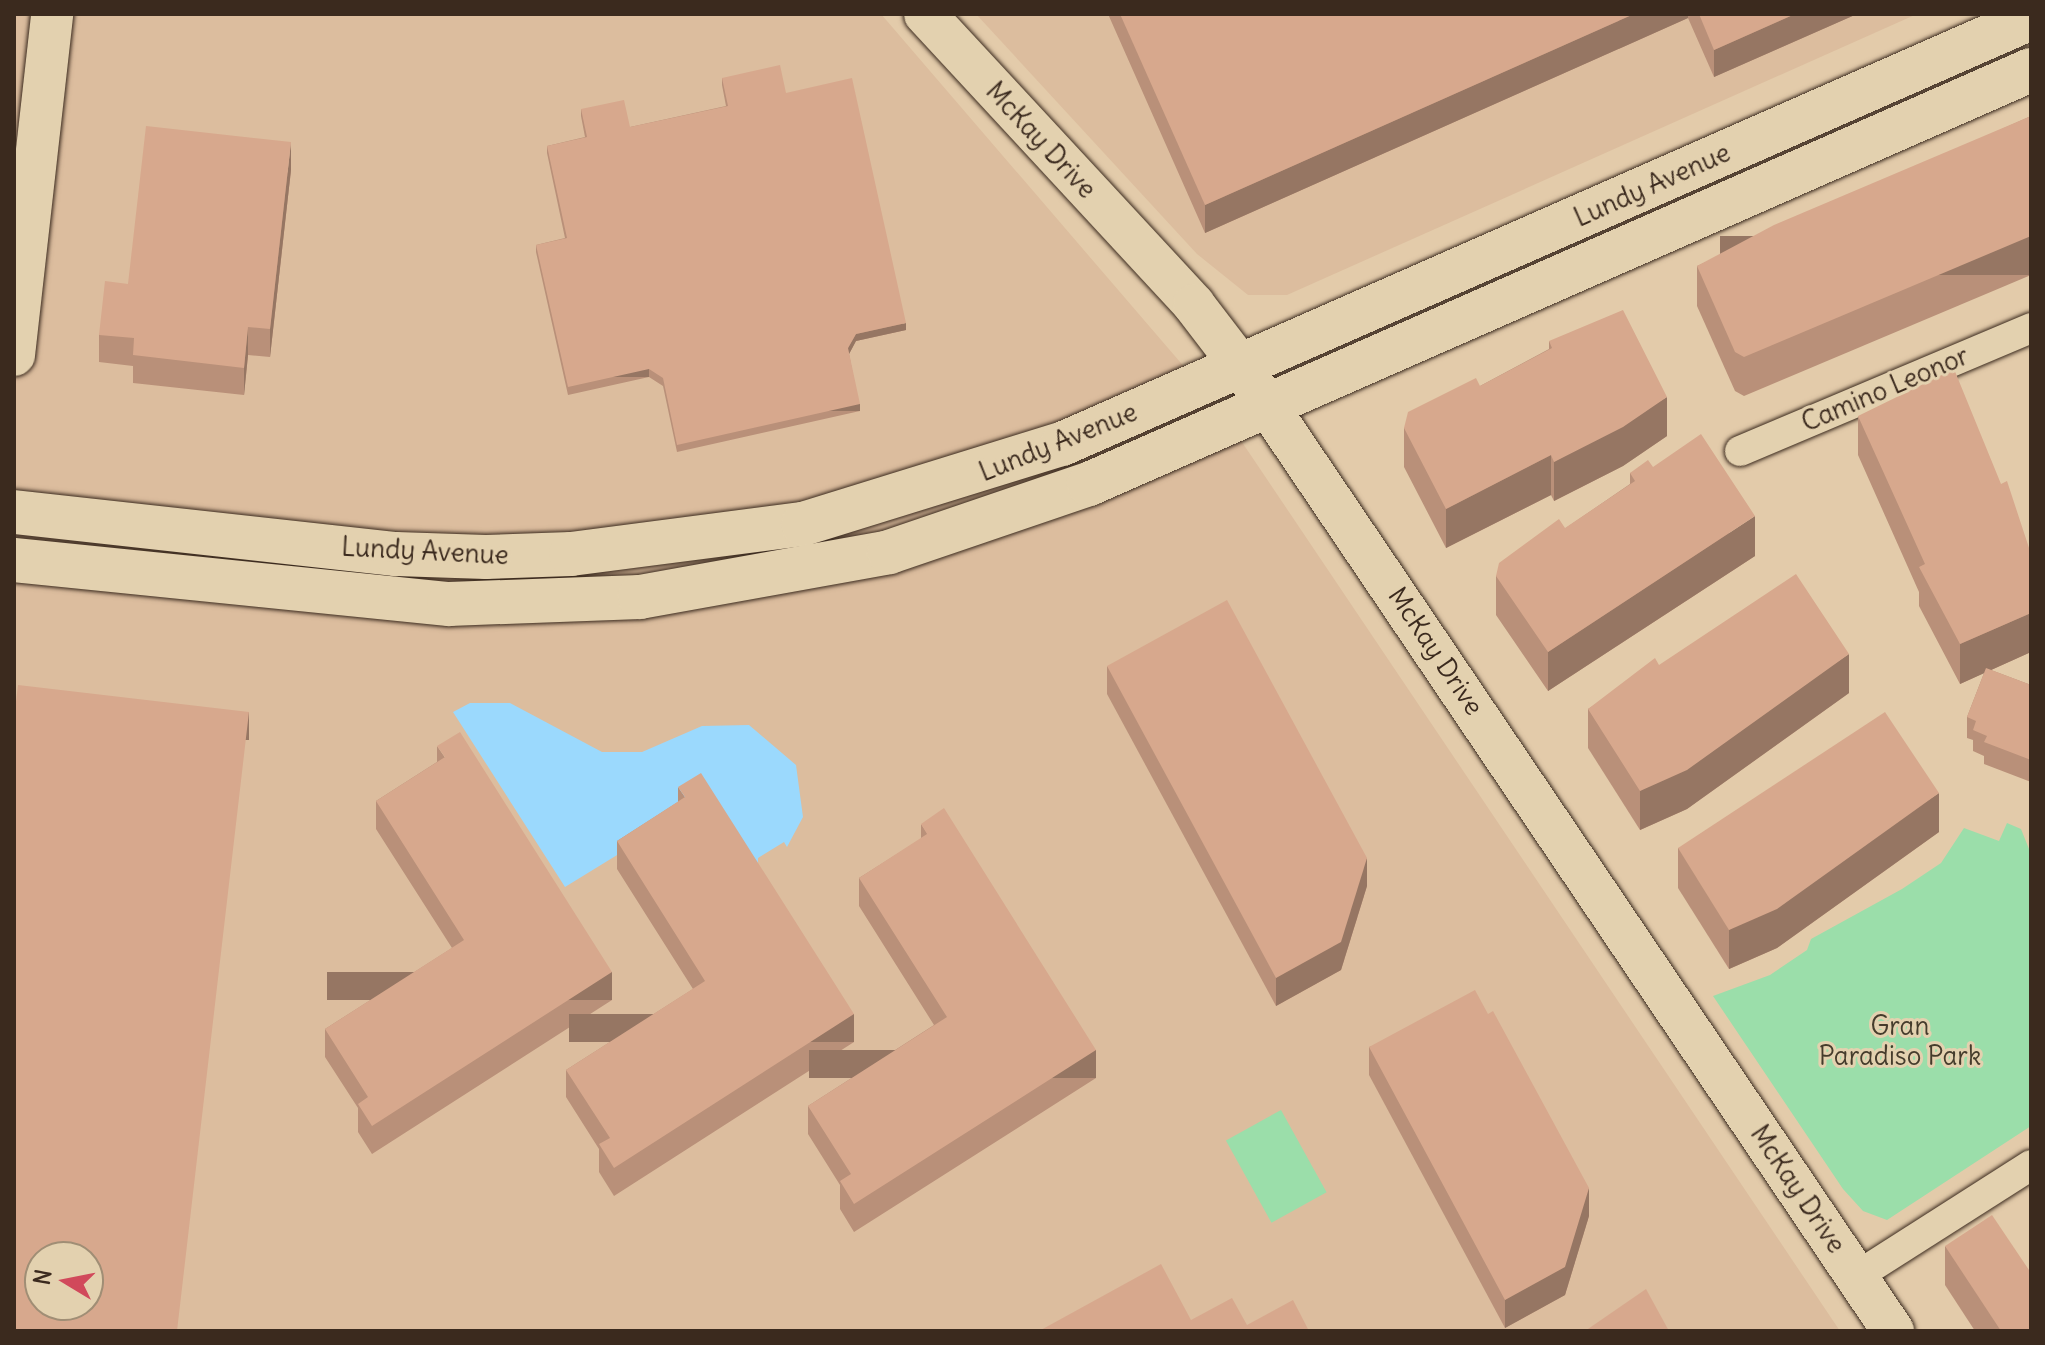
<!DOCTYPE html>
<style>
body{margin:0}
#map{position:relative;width:2045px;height:1345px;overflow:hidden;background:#e3cbaa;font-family:Delius,sans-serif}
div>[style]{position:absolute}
.built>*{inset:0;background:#dcbd9e}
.green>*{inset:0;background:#9bdeaa;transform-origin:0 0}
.water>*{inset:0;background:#9bd9fd}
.roads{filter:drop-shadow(0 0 2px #3b2a1e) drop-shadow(0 0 2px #3b2a1e)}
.street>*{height:30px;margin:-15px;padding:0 15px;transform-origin:15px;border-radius:15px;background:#e3d1af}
.secondary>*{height:42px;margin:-21px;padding:0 21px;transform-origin:21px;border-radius:21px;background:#e3d1af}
.primary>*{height:44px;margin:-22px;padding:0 22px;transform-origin:22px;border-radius:22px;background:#e3d1af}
.wall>*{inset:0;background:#b99079}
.shaded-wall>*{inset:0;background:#967663;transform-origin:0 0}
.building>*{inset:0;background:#d7a88d}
span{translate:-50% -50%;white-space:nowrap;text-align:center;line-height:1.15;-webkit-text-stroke:6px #e3d1af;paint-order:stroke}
.street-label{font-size:26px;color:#3b2a1e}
.park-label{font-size:26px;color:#453c2c}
.frame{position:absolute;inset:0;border:16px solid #3b2a1e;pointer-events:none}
.north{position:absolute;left:24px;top:1241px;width:80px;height:80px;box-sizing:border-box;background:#e3d1af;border:2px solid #a08e75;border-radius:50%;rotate:280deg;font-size:22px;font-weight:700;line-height:32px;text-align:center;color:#3b2a1e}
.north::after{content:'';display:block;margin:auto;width:28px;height:36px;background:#d1495b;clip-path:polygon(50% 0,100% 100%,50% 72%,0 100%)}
</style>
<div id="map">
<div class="built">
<div style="clip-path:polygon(evenodd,14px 14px,881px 14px,1217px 405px,1840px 1331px,14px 1331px,14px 14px,40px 1257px,88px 1257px,88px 1305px,40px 1305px,40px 1257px)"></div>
<div style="clip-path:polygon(976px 14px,1917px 14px,1287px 295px,1248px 295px,1197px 254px)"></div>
</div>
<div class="green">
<div style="clip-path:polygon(2007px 823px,2021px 829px,2031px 854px,2031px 1126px,1887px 1220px,1863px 1211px,1843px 1189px,1713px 996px,1770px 975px,1807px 950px,1811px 939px,1902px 889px,1941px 863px,1964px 828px,1999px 841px)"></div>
<div style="left:1281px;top:1110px;width:94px;height:63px;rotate:61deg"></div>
</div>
<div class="water">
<div style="clip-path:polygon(470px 703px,510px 703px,602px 752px,642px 752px,702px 726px,749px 725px,796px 765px,803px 817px,787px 847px,784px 842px,758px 858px,758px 871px,622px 852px,565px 887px,453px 712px)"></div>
</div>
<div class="roads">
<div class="street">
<div style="left:1740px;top:451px;width:316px;rotate:-22.9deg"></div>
<div style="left:1857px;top:1276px;width:206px;rotate:-32.5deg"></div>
</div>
<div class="secondary">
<div style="left:925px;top:14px;width:396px;rotate:47.2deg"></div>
<div style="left:1194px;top:305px;width:76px;rotate:52.5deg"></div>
<div style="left:1240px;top:365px;width:1166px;rotate:55.94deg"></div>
<div style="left:14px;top:355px;width:343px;rotate:-83.6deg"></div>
</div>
<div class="primary">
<div style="left:14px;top:512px;width:384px;rotate:6.3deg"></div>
<div style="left:396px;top:554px;width:90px;rotate:1.9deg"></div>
<div style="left:486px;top:557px;width:85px;rotate:-2deg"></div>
<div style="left:571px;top:554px;width:234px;rotate:-7.4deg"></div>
<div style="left:803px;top:524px;width:271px;rotate:-17.2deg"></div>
<div style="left:1062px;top:444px;width:1059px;rotate:-23.73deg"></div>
<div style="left:14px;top:560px;width:437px;rotate:5.8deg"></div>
<div style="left:449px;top:604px;width:191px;rotate:-2.1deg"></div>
<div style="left:640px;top:597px;width:253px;rotate:-10.2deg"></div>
<div style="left:889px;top:552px;width:211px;rotate:-18.8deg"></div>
<div style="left:1089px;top:484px;width:1029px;rotate:-23.73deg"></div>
</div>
</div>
<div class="wall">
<div style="clip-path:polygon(1108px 14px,1857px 14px,1714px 77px,1688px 18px,1205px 233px)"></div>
<div style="clip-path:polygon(722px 78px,786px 93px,906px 330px,856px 341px,849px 354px,860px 411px,677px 452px,663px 386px,649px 377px,568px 395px,536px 252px,536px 245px,565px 238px,547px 153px,547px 146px,585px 137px,581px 116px,581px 109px,630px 127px,726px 106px,722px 85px)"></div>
<div style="clip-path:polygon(2031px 116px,2031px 275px,1744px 396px,1735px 391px,1697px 306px,1697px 266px)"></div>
<div style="clip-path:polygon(291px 170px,270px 357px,248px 355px,244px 395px,133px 383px,133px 366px,99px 362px,99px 335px,128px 284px)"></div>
<div style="clip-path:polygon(1549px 341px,1667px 436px,1623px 466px,1554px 501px,1551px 495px,1446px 548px,1404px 467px,1404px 428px,1480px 386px,1549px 349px)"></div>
<div style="clip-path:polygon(1858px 416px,2031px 554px,2031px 652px,1991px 670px,2031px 685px,2031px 782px,1984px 764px,1984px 756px,1973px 751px,1973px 740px,1967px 738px,1967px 717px,1984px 673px,1960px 684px,1919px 606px,1919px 592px,1858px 455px)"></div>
<div style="clip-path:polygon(1653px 467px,1755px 556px,1548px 691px,1496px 615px,1496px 576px,1630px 484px,1630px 473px)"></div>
<div style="clip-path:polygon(1659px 665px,1849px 693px,1687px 809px,1640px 830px,1588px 748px,1588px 709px)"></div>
<div style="clip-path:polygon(1107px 666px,1367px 886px,1341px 970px,1276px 1006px,1107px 694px)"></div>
<div style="clip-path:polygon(437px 746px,612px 1000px,372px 1154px,358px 1132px,358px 1108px,325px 1057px,325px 1029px,452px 948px,376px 829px,376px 801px,437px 762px)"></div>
<div style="clip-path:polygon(678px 787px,854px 1042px,614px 1196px,599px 1172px,599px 1149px,566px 1097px,566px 1070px,693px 989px,617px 869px,617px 841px,678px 802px)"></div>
<div style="clip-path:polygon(921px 824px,1096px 1078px,854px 1232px,840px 1209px,840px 1185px,808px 1134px,808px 1106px,934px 1025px,859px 906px,859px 878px,921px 839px)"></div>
<div style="clip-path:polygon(1939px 832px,1777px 948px,1729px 969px,1678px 888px,1678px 848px)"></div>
<div style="clip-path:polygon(1488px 1014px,1589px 1216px,1565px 1295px,1505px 1328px,1369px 1075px,1369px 1047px)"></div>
<div style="clip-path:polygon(1945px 1246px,2031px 1331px,1975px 1331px,1945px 1285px)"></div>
</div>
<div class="shaded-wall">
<div style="clip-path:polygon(1634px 14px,1688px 14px,1688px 18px,1205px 233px,1205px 205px)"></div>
<div style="clip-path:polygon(1795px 14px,1857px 14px,1714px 77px,1714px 50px)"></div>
<div style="clip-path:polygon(291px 142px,291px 170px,270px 357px,270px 329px)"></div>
<div style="left:2031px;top:236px;width:39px;height:311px;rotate:90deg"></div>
<div style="clip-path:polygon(906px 323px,906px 330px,856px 341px,848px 356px,848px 348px,856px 334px)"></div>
<div style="clip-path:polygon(248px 327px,248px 355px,244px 395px,244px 368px)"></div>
<div style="left:649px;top:369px;width:8px;height:83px;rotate:90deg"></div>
<div style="clip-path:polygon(1667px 397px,1667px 436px,1623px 466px,1554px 501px,1554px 462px)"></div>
<div style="left:860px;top:404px;width:7px;height:188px;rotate:90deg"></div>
<div style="clip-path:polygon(1551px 455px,1551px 495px,1446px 548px,1446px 509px)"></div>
<div style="clip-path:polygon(1755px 516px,1755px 556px,1548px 691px,1548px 652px)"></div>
<div style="clip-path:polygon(2031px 613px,2031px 652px,1960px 684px,1960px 644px)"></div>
<div style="clip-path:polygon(1849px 654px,1849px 693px,1687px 809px,1640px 830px,1640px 791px)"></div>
<div style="left:249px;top:712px;width:28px;height:623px;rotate:90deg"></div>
<div style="clip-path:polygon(1939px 793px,1939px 832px,1777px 948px,1729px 969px,1729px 930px)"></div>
<div style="clip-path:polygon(1367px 858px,1367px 886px,1341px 970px,1276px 1006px,1276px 978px)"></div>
<div style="left:612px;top:972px;width:28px;height:285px;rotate:90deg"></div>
<div style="left:854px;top:1014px;width:28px;height:285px;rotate:90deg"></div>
<div style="left:1096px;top:1050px;width:28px;height:287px;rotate:90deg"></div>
<div style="clip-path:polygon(1589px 1188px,1589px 1216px,1565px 1295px,1505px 1328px,1505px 1300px)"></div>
</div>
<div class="building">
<div style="clip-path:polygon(1120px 14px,1634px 14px,1205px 205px)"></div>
<div style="clip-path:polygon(1699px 14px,1795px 14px,1714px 50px)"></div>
<div style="clip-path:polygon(780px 65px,786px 93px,852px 78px,906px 323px,856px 334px,848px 348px,860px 404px,677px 445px,663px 378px,649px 369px,568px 387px,536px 245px,567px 238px,547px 146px,587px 137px,581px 109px,624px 100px,630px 127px,728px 106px,722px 78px)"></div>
<div style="clip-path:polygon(2031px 116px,2031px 236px,1744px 357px,1735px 352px,1697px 266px,1774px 225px)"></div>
<div style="clip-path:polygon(146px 126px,291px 142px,270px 329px,248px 327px,244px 368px,133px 355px,134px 338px,99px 335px,105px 281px,128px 284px)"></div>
<div style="clip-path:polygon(1623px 310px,1667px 397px,1623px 427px,1554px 462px,1551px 455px,1446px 509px,1404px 428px,1408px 412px,1476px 378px,1480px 386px,1552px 348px,1549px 341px)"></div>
<div style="clip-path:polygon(1954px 369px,2001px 484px,2007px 481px,2031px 554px,2031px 613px,1960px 644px,1919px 567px,1925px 564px,1858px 416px)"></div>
<div style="clip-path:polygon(1701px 434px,1755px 516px,1548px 652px,1496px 576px,1499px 563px,1559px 519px,1565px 528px,1635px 481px,1630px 473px,1648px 460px,1653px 467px)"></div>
<div style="clip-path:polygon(1796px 574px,1849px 654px,1687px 770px,1640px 791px,1588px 709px,1655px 658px,1659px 665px)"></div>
<div style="clip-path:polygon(1227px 600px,1367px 858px,1341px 942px,1276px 978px,1107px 666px)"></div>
<div style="clip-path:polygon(1986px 668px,2031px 685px,2031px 760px,1984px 742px,1987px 736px,1973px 730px,1976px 721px,1967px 717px)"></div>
<div style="clip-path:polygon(evenodd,18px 685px,249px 712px,177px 1331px,14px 1331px,14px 718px,18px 685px,40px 1257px,88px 1257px,88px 1305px,40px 1305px,40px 1257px)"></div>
<div style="clip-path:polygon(1885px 712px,1939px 793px,1777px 909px,1729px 930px,1678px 848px)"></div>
<div style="clip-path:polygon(460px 732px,612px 972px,372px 1126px,358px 1104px,368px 1097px,325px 1029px,464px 940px,376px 801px,445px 757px,437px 746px)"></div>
<div style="clip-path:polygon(701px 773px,854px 1014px,614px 1168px,599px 1144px,610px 1138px,566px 1070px,705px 981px,617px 841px,685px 797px,678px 787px)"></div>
<div style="clip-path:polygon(944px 808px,1096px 1050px,854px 1204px,840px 1181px,851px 1174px,808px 1106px,947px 1017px,859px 878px,927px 834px,921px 824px)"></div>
<div style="clip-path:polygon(1475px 990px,1488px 1014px,1493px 1011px,1589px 1188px,1565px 1267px,1505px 1300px,1369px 1047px)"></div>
<div style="clip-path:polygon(1992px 1215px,2031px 1273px,2031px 1331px,2001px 1331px,1945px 1246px)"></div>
<div style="clip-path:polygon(1161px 1264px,1191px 1320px,1232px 1298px,1247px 1325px,1293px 1300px,1309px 1331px,1039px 1331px)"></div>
<div style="clip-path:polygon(1646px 1289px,1669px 1331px,1585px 1331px)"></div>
</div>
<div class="street-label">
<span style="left:1041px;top:140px;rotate:47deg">McKay Drive</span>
<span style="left:1652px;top:185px;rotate:-24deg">Lundy Avenue</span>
<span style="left:1885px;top:389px;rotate:-23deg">Camino Leonor</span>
<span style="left:1058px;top:442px;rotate:-22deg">Lundy Avenue</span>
<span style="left:425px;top:551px;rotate:3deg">Lundy Avenue</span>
<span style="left:1436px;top:651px;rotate:56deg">McKay Drive</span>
<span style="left:1798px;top:1189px;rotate:56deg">McKay Drive</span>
</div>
<div class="park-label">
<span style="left:1900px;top:1041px">Gran<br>Paradiso Park</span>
</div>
<div class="frame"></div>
<div class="north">N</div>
</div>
